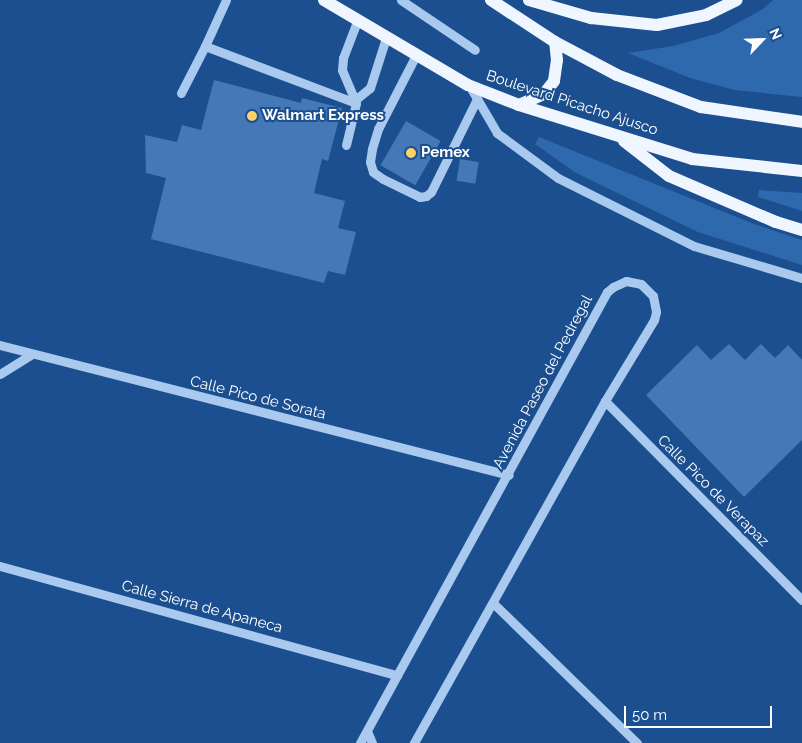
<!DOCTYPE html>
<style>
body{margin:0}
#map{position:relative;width:802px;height:743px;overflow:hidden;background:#1b4f8f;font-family:Raleway,sans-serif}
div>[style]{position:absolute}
.green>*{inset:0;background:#2e69ad}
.building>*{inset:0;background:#4478b7;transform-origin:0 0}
.minor>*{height:9px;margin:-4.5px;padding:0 4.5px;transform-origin:4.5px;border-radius:4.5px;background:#a9c9ee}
.major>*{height:12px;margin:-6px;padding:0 6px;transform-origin:6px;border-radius:6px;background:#f0f6ff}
.dots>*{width:14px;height:14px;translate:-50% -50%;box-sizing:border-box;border:2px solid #1b4f8f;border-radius:50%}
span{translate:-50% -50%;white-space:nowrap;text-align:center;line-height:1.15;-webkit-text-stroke:4px #1b4f8f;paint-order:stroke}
.street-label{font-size:15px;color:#fff}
.poi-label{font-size:15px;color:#fff;font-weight:700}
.left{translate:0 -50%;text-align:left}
.north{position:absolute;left:737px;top:15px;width:50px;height:50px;-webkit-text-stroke:4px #1b4f8f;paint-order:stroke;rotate:66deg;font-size:14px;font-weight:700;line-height:20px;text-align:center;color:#fff}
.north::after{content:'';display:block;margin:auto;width:18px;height:22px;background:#fff;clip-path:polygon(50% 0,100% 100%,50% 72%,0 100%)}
.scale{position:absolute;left:624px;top:706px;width:148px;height:22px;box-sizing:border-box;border:2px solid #fff;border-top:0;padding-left:6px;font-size:15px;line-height:18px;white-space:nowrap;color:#fff;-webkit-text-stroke:4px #1b4f8f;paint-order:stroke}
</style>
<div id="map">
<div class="green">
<div style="clip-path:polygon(773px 0,802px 0,802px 97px,734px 90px,690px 78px,628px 53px,673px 46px,719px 33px,763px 9px)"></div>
<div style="clip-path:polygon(539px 137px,754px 224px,802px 240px,802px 265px,698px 232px,576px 173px,535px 144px)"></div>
<div style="clip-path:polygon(759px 190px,802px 193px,802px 211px,758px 197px)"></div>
</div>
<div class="building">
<div style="clip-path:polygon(214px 80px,301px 103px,302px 98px,342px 108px,328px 161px,322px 159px,314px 193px,345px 201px,338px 228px,356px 232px,345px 275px,328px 271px,324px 283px,151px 239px,166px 178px,146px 173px,145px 135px,177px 142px,182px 125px,201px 130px)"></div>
<div style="left:406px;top:121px;width:40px;height:51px;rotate:30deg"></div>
<div style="left:460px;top:159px;width:19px;height:22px;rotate:9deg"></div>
<div style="clip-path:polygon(729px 344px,745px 360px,761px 344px,775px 358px,788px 345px,802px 360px,802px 440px,744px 497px,646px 395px,697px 345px,711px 360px)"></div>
</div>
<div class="minor">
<div style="left:226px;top:0;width:51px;rotate:114.5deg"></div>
<div style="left:205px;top:46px;width:161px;rotate:20.7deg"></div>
<div style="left:401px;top:0;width:89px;rotate:34deg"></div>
<div style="left:416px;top:55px;width:83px;rotate:117.2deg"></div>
<div style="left:378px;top:129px;width:21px;rotate:107deg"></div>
<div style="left:372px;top:149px;width:13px;rotate:99deg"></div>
<div style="left:370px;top:162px;width:10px;rotate:73deg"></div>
<div style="left:373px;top:172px;width:12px;rotate:35deg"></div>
<div style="left:383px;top:179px;width:41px;rotate:25.9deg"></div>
<div style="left:420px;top:197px;width:6px;rotate:-9deg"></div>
<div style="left:426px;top:196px;width:6px;rotate:-39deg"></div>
<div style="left:431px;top:192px;width:104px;rotate:-63.7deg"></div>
<div style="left:469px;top:85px;width:56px;rotate:59.7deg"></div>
<div style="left:497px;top:133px;width:76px;rotate:36.4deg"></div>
<div style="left:558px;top:178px;width:152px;rotate:26.6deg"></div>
<div style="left:694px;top:246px;width:113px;rotate:16.5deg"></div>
<div style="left:181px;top:93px;width:53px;rotate:-62.9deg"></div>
<div style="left:355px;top:100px;width:19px;rotate:-39deg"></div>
<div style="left:370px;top:88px;width:52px;rotate:-72.3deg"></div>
<div style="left:346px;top:145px;width:43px;rotate:-76.6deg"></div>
<div style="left:356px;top:103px;width:36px;rotate:-113deg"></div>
<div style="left:342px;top:70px;width:12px;rotate:-85deg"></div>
<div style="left:343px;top:58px;width:40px;rotate:-69deg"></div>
<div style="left:0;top:345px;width:525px;rotate:14.33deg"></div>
<div style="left:0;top:374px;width:36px;rotate:-32deg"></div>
<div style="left:605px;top:401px;width:280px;rotate:45.3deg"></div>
<div style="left:0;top:566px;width:412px;rotate:15.4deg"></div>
<div style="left:493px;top:603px;width:201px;rotate:44.2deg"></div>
<div style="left:367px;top:731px;width:13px;rotate:67deg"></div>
<div style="left:360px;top:743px;width:514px;rotate:-61.29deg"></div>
<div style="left:607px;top:292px;width:8px;rotate:-40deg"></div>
<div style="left:613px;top:287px;width:14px;rotate:-25deg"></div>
<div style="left:626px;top:281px;width:15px;rotate:11deg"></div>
<div style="left:641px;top:284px;width:17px;rotate:45deg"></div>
<div style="left:653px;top:296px;width:16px;rotate:79deg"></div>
<div style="left:656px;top:312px;width:8px;rotate:104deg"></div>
<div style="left:654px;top:320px;width:95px;rotate:121.2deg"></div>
<div style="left:605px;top:401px;width:392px;rotate:119.2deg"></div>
</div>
<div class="major">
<div style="left:324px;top:0;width:167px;rotate:30.6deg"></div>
<div style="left:468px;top:85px;width:55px;rotate:21.4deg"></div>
<div style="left:519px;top:105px;width:181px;rotate:17.3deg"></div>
<div style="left:692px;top:159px;width:111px;rotate:6.2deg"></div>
<div style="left:491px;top:0;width:77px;rotate:33.3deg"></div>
<div style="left:555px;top:42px;width:70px;rotate:28deg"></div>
<div style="left:617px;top:75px;width:90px;rotate:20.9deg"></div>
<div style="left:701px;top:107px;width:102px;rotate:8.4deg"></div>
<div style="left:529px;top:0;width:65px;rotate:16.2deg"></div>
<div style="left:591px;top:18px;width:66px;rotate:6.1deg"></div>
<div style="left:657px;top:25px;width:50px;rotate:-11.5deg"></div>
<div style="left:706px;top:15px;width:34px;rotate:-26deg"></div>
<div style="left:519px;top:105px;width:27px;rotate:-24deg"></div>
<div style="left:544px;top:94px;width:16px;rotate:-52deg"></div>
<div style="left:554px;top:81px;width:21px;rotate:-82deg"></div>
<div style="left:557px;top:60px;width:18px;rotate:-96deg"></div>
<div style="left:624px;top:141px;width:57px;rotate:37.9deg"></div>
<div style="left:669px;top:176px;width:116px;rotate:23.3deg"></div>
<div style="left:776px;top:222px;width:27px;rotate:17deg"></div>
</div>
<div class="dots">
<div style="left:252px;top:116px;background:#ffd166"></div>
<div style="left:411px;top:153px;background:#ffd166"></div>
</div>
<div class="street-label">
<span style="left:572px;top:103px;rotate:18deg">Boulevard Picacho Ajusco</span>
<span style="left:543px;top:382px;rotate:-62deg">Avenida Paseo del Pedregal</span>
<span style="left:258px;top:398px;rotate:14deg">Calle Pico de Sorata</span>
<span style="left:713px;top:491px;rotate:45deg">Calle Pico de Verapaz</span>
<span style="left:202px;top:607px;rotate:15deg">Calle Sierra de Apaneca</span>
</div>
<div class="poi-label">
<span class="left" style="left:262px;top:116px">Walmart Express</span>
<span class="left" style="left:421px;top:153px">Pemex</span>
</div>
<div class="north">N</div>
<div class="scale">50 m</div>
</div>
